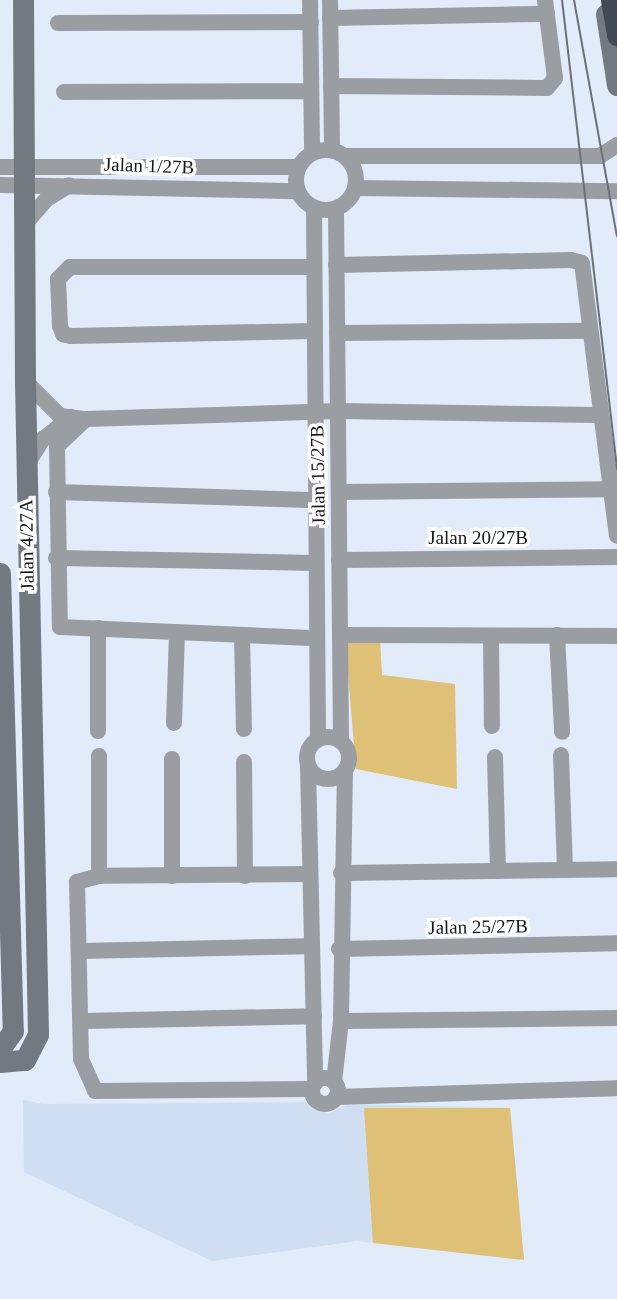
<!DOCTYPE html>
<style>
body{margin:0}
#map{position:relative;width:617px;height:1299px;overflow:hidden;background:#e2ebf9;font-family:"Times New Roman",serif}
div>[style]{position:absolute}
.built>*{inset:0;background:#cfdef1}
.green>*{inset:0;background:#dfc077}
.street>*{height:16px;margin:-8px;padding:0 8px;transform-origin:8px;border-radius:8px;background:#9a9ea3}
.street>.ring{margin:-8px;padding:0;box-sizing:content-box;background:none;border:16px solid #9a9ea3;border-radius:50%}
.secondary>*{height:21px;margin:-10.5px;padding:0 10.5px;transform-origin:10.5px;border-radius:10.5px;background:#737981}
.highway>*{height:21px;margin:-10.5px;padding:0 10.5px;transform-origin:10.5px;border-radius:10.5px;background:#414954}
.tram>*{height:2px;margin:-1px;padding:0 1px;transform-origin:1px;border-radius:1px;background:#6b7079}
span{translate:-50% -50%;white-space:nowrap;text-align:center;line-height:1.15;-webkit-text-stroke:7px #fff;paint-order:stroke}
.street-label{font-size:19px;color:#12151a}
</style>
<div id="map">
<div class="built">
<div style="clip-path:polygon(23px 1100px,43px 1104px,306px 1102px,328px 1114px,348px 1104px,510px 1108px,524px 1260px,357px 1241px,212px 1261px,24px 1172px)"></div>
</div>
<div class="green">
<div style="clip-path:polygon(345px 638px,380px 639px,382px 675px,455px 684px,457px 789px,356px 769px)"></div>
<div style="clip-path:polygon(364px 1108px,510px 1108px,524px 1260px,373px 1243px)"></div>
</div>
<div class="street">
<div style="left:310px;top:0;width:152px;rotate:89.2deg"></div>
<div style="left:330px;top:0;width:150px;rotate:89.2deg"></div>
<div style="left:330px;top:18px;width:217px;rotate:-1.1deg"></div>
<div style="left:58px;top:23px;width:253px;rotate:-0.2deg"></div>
<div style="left:331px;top:86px;width:216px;rotate:0.5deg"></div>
<div style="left:547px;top:88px;width:13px;rotate:-51deg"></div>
<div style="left:555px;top:78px;width:79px;rotate:-97.3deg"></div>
<div style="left:64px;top:92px;width:247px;rotate:-0.2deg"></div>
<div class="ring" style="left:296px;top:150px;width:44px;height:44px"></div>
<div style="left:345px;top:156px;width:255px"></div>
<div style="left:600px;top:156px;width:20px;rotate:-33deg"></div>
<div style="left:0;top:167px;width:297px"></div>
<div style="left:0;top:185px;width:297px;rotate:1.2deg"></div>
<div style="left:355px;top:188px;width:262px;rotate:0.7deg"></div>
<div style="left:314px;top:208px;width:531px;rotate:89.57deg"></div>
<div style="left:336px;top:209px;width:532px;rotate:89.46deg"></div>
<div style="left:25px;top:224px;width:33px;rotate:-49deg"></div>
<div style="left:47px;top:199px;width:26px;rotate:-32deg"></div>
<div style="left:336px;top:265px;width:235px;rotate:-1.2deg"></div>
<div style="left:571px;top:260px;width:11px;rotate:15deg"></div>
<div style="left:582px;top:263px;width:275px;rotate:82.7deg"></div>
<div style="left:314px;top:267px;width:244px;rotate:180deg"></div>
<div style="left:70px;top:267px;width:17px;rotate:135deg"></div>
<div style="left:58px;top:279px;width:47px;rotate:87.6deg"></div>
<div style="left:60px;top:326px;width:9px;rotate:69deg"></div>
<div style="left:63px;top:334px;width:8px;rotate:14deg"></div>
<div style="left:71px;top:336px;width:244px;rotate:-1.2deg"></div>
<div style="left:337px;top:333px;width:253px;rotate:-0.5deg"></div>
<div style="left:25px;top:381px;width:49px;rotate:45deg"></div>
<div style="left:60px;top:416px;width:26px;rotate:7deg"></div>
<div style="left:86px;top:419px;width:252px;rotate:-1.8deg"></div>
<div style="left:338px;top:411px;width:260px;rotate:0.9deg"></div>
<div style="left:86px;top:419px;width:40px;rotate:137deg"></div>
<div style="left:57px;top:446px;width:181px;rotate:89.1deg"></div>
<div style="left:60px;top:627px;width:257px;rotate:2.5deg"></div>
<div style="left:26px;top:466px;width:32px;rotate:-58deg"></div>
<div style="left:43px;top:439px;width:36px;rotate:-38deg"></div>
<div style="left:56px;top:492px;width:260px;rotate:1.8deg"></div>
<div style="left:339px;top:492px;width:270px;rotate:-0.6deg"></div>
<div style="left:56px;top:558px;width:260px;rotate:1.1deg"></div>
<div style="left:339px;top:560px;width:278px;rotate:-0.6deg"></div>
<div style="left:242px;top:635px;width:94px;rotate:88.8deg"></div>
<div style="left:340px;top:635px;width:277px;rotate:0.2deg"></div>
<div style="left:557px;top:635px;width:97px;rotate:87deg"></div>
<div style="left:491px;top:636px;width:90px;rotate:89.4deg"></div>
<div style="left:174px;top:723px;width:90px;rotate:-88.1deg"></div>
<div style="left:98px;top:731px;width:103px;rotate:-90deg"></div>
<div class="ring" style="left:307px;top:737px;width:26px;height:26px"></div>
<div style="left:561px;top:755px;width:115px;rotate:88deg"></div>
<div style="left:99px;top:756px;width:120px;rotate:90deg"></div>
<div style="left:495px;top:757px;width:114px;rotate:88.5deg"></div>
<div style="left:172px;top:759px;width:117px;rotate:90deg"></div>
<div style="left:244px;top:762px;width:114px;rotate:89.5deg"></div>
<div style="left:308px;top:766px;width:317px;rotate:88.7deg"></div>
<div style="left:341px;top:873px;width:276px;rotate:-0.8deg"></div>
<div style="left:310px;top:874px;width:211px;rotate:179.5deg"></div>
<div style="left:99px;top:876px;width:23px;rotate:165deg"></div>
<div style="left:77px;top:882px;width:177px;rotate:88.7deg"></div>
<div style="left:81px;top:1059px;width:35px;rotate:66deg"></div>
<div style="left:95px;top:1091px;width:217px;rotate:-0.5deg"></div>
<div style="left:339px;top:949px;width:278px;rotate:-1.2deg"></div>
<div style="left:79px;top:951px;width:231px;rotate:-1.2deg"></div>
<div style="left:83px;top:1021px;width:231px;rotate:-1.2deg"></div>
<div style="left:341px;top:1021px;width:276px;rotate:-0.6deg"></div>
<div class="ring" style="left:312px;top:1078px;width:10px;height:10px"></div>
<div style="left:334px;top:1082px;width:61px;rotate:-83.5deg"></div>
<div style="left:341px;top:1021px;width:251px;rotate:-89.1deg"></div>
<div style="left:336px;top:1097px;width:281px;rotate:-1.8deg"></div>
</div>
<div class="secondary">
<div style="left:606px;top:14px;width:72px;rotate:81.2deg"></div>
<div style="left:0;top:573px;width:458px;rotate:88.4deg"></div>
<div style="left:13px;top:1031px;width:22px;rotate:126deg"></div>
<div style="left:0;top:1062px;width:25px;rotate:-5deg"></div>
<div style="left:25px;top:1060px;width:28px;rotate:-63deg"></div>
<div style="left:38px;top:1035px;width:654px;rotate:-91.14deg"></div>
<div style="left:25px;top:381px;width:381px;rotate:-90.3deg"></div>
</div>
<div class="highway">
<div style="left:611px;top:0;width:36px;rotate:80deg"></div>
</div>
<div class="tram">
<div style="left:562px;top:0;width:473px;rotate:83.3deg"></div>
<div style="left:574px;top:0;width:240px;rotate:79.7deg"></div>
</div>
<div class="street-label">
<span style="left:149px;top:166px;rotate:2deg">Jalan 1/27B</span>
<span style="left:318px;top:475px;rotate:-91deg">Jalan 15/27B</span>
<span style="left:478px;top:538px">Jalan 20/27B</span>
<span style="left:27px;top:545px;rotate:-91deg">Jalan 4/27A</span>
<span style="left:478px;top:927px;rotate:-1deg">Jalan 25/27B</span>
</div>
</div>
